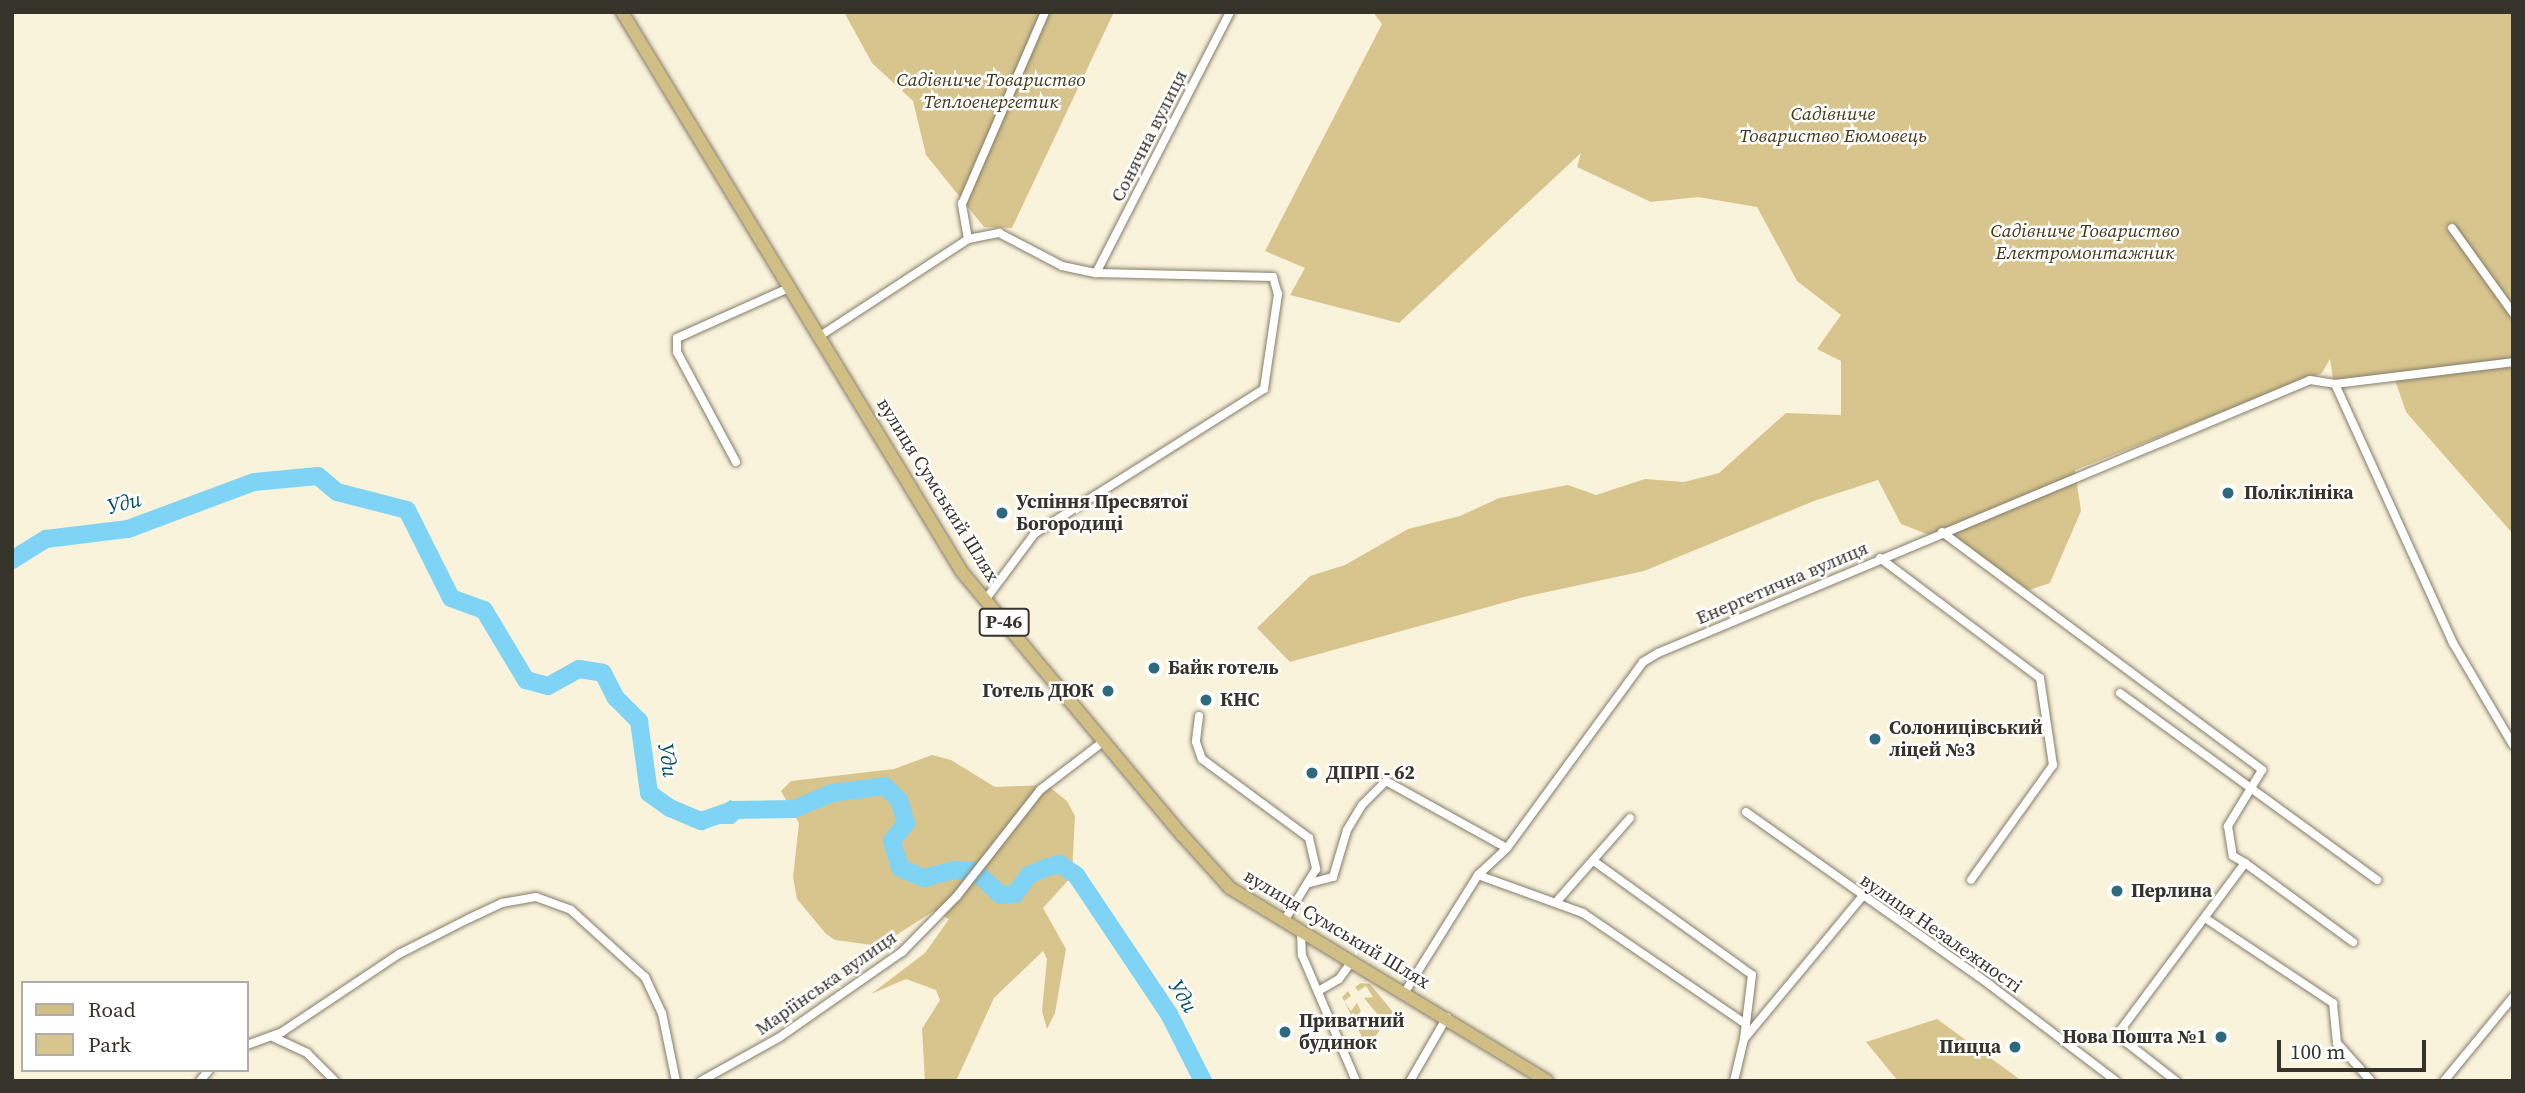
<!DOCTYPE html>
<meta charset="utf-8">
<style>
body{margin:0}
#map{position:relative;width:2525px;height:1093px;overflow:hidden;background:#faf3dc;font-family:"Source Serif 4",serif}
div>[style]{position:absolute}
.green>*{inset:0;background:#d8c58e}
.water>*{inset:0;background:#7fd4f5}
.river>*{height:18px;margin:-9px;padding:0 9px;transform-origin:9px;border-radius:9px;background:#7fd4f5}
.roads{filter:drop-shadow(0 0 2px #847d69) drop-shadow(0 0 2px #847d69)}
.street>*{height:8px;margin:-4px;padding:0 4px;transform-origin:4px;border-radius:4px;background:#fff}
.primary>*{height:12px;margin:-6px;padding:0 6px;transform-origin:6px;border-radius:6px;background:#d0be85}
.dots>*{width:19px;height:19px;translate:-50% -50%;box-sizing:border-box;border:4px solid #fff;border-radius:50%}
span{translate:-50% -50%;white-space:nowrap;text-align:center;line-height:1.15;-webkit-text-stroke:5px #fff;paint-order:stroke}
.shield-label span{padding:2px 5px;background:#fff;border:2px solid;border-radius:5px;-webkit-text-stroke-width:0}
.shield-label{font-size:18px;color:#36332b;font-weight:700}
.park-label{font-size:19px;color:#423818;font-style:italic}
.street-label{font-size:19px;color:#36332b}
.poi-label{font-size:19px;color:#36332b;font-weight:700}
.left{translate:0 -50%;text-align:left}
.right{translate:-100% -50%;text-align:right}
.water-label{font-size:21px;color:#004e64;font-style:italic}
.frame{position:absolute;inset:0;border:14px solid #36332b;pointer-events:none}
.legend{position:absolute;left:21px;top:981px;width:228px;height:91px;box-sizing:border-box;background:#fff;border:2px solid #afadaa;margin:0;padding:9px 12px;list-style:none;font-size:21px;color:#36332b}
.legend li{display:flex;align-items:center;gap:14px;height:35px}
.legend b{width:35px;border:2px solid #afadaa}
.scale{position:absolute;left:2277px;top:1040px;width:149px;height:32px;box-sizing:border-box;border:4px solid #36332b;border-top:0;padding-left:9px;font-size:21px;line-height:24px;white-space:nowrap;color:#36332b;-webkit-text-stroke:5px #fff;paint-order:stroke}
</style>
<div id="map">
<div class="green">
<div style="clip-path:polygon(844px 12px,1114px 12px,1012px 228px,984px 227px,926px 155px,913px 101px,872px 63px)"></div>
<div style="clip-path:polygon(1373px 12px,2513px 12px,2513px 534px,2406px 412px,2392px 371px,2389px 378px,2333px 379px,2330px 359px,2322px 373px,2075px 470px,2081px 511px,2050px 583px,2029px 590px,1966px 549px,1901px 524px,1878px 480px,1814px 501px,1644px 571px,1524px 597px,1290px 662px,1257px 628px,1310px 576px,1345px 565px,1408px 529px,1460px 516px,1499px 498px,1568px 485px,1596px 495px,1645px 479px,1684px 482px,1719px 473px,1786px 413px,1841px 415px,1841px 361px,1817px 349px,1841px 315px,1797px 281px,1757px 207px,1698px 197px,1651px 202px,1577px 167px,1581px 153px,1399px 323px,1290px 295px,1305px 268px,1265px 251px,1382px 24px)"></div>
<div style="clip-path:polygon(932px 755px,951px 760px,995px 787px,1047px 785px,1067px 801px,1075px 816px,1072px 876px,1043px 908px,1066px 949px,1055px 1013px,1047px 1029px,1042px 1011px,1047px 959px,1043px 951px,994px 998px,956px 1081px,925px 1081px,922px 1029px,940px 1000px,936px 990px,906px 979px,871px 994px,925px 953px,949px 919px,934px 911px,879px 946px,835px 940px,826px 934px,797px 899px,793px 877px,799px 823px,781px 791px,791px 781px,894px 769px)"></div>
<div style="clip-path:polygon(1361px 983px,1370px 984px,1393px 1012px,1369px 1045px,1365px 1043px,1342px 997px,1348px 991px,1351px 996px,1344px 1001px,1351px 1011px,1357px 1003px,1367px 1024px,1379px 1016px,1364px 998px,1373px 997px,1366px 986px,1358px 991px,1355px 987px)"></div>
<div style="clip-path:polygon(1937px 1019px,2022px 1081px,1898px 1081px,1866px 1042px)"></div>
</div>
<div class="water">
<div style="clip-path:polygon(730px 800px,748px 807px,748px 812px,733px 824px,718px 824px,713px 812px)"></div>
</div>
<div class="river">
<div style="left:12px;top:560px;width:40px;rotate:-32deg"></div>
<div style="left:46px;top:539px;width:83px;rotate:-7deg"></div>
<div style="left:128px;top:529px;width:134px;rotate:-20.5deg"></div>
<div style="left:254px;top:482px;width:64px;rotate:-5.4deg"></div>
<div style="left:318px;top:476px;width:25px;rotate:40deg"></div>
<div style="left:337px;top:492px;width:72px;rotate:14.4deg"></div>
<div style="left:407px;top:510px;width:98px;rotate:63.4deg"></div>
<div style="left:451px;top:598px;width:35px;rotate:20deg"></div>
<div style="left:484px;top:610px;width:82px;rotate:59deg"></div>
<div style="left:526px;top:680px;width:23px;rotate:15deg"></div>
<div style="left:548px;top:686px;width:35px;rotate:-29deg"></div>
<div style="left:579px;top:669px;width:24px;rotate:9deg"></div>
<div style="left:603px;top:673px;width:28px;rotate:63deg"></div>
<div style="left:616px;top:698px;width:33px;rotate:45deg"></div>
<div style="left:639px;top:721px;width:73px;rotate:82.1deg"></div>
<div style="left:649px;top:793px;width:26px;rotate:36deg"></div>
<div style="left:670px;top:808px;width:34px;rotate:23deg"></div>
<div style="left:701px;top:821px;width:34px;rotate:-19deg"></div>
<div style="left:733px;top:810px;width:61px;rotate:-0.9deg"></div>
<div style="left:794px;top:809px;width:41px;rotate:-22.8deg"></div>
<div style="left:832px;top:793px;width:53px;rotate:-7.5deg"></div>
<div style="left:885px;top:786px;width:20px;rotate:45deg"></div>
<div style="left:899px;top:800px;width:24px;rotate:73deg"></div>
<div style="left:906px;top:823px;width:23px;rotate:128deg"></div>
<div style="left:892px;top:841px;width:28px;rotate:73deg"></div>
<div style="left:900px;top:868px;width:26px;rotate:23deg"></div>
<div style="left:924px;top:878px;width:31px;rotate:-15deg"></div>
<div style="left:954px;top:870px;width:21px;rotate:3deg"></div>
<div style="left:975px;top:871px;width:35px;rotate:43deg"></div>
<div style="left:1001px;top:895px;width:14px;rotate:-4deg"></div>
<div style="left:1015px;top:894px;width:24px;rotate:-54deg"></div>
<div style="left:1029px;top:875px;width:21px;rotate:-23deg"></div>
<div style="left:1048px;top:867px;width:12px;rotate:-14deg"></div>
<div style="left:1060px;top:864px;width:19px;rotate:35deg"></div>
<div style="left:1076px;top:875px;width:167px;rotate:56.2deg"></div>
<div style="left:1169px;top:1014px;width:75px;rotate:63.1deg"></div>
</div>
<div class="roads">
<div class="street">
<div style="left:2452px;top:228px;width:105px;rotate:54.3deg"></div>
<div style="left:968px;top:239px;width:36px;rotate:-100deg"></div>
<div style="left:962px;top:204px;width:209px;rotate:-66.6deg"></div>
<div style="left:1096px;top:273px;width:293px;rotate:-62.8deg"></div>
<div style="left:820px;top:336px;width:177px;rotate:-33.2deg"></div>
<div style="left:968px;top:239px;width:32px;rotate:-11deg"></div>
<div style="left:999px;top:233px;width:71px;rotate:27.6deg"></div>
<div style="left:1062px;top:266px;width:35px;rotate:12deg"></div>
<div style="left:1096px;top:273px;width:177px;rotate:1.3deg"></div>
<div style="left:1273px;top:277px;width:18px;rotate:74deg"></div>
<div style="left:1278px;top:294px;width:96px;rotate:98.4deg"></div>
<div style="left:1264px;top:389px;width:271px;rotate:147.8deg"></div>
<div style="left:1035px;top:533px;width:84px;rotate:126.7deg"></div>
<div style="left:2335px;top:384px;width:285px;rotate:65.5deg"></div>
<div style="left:2453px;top:643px;width:118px;rotate:59.5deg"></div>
<div style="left:736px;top:462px;width:125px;rotate:-118.2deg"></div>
<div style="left:677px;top:352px;width:14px;rotate:-90deg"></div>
<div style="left:677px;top:338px;width:125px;rotate:-24.1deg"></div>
<div style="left:1942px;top:532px;width:399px;rotate:36.6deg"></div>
<div style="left:2262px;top:770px;width:66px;rotate:121.3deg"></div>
<div style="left:2228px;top:826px;width:30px;rotate:81deg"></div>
<div style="left:2233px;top:856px;width:14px;rotate:30deg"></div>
<div style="left:2245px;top:863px;width:214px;rotate:126.7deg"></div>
<div style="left:2117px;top:1035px;width:75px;rotate:37.9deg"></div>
<div style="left:1880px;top:558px;width:200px;rotate:36.9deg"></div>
<div style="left:2040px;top:678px;width:88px;rotate:81.5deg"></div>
<div style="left:2053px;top:765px;width:141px;rotate:125.5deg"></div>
<div style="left:2120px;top:693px;width:318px;rotate:36deg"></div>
<div style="left:1199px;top:716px;width:26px;rotate:97deg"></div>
<div style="left:1196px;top:742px;width:18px;rotate:71deg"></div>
<div style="left:1202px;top:759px;width:133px;rotate:36.4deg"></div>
<div style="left:1309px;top:838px;width:32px;rotate:77deg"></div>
<div style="left:1316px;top:869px;width:61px;rotate:121.6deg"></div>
<div style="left:1746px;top:812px;width:299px;rotate:35.3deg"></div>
<div style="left:1990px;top:985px;width:158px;rotate:37.3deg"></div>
<div style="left:1595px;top:862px;width:193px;rotate:35.7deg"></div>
<div style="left:1752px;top:975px;width:64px;rotate:97.1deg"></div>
<div style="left:2245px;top:863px;width:134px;rotate:36.2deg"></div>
<div style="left:1478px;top:875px;width:112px;rotate:19.9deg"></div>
<div style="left:1583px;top:913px;width:197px;rotate:34.3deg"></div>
<div style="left:1310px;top:883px;width:24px;rotate:-15deg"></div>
<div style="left:1333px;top:877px;width:49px;rotate:-73.4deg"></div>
<div style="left:1347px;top:830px;width:29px;rotate:-59deg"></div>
<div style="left:1362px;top:805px;width:34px;rotate:-45deg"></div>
<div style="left:1386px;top:781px;width:138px;rotate:29deg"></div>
<div style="left:1558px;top:900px;width:109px;rotate:-48.7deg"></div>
<div style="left:2205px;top:918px;width:154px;rotate:33.6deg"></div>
<div style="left:2333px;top:1003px;width:40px;rotate:84.3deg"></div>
<div style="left:2337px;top:1043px;width:51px;rotate:48.2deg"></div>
<div style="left:1301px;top:931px;width:24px;rotate:88deg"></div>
<div style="left:1302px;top:955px;width:137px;rotate:66.8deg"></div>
<div style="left:1320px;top:990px;width:22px;rotate:-30deg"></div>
<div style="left:1339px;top:979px;width:22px;rotate:-54deg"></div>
<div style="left:1405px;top:992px;width:138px;rotate:-58deg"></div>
<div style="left:1478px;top:875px;width:40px;rotate:-43deg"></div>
<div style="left:1507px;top:848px;width:230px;rotate:-53.8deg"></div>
<div style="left:1643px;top:662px;width:17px;rotate:-31deg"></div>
<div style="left:1658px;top:653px;width:707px;rotate:-22.72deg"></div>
<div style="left:2310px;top:380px;width:25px;rotate:9deg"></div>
<div style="left:2335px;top:384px;width:179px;rotate:-7deg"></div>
<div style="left:273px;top:1037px;width:38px;rotate:25deg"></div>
<div style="left:307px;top:1053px;width:40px;rotate:45deg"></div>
<div style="left:247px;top:1045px;width:37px;rotate:-20deg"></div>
<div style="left:282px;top:1032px;width:141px;rotate:-33.7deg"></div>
<div style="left:399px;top:954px;width:80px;rotate:-26.9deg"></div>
<div style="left:470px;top:918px;width:35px;rotate:-25deg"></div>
<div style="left:502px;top:903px;width:35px;rotate:-10deg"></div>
<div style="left:536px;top:897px;width:37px;rotate:20deg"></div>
<div style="left:571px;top:910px;width:100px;rotate:42.2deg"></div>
<div style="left:645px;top:977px;width:40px;rotate:65deg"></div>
<div style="left:662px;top:1013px;width:69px;rotate:78.4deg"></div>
<div style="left:200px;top:1081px;width:14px;rotate:-51deg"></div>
<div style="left:701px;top:1081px;width:90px;rotate:-29.1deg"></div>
<div style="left:780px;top:1037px;width:149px;rotate:-34.9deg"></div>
<div style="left:902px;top:952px;width:78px;rotate:-45.5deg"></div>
<div style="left:957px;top:896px;width:135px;rotate:-51.9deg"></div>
<div style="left:1040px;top:790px;width:81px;rotate:-37.4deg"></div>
<div style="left:1410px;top:1081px;width:74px;rotate:-60deg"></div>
<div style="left:1734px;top:1081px;width:43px;rotate:-76.6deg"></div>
<div style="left:1744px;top:1039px;width:185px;rotate:-50.3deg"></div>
<div style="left:2444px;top:1081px;width:109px;rotate:-50.6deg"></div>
</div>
<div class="primary">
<div style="left:622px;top:12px;width:655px;rotate:58.74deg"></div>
<div style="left:962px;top:572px;width:344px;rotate:50.1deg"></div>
<div style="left:1183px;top:836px;width:70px;rotate:47.9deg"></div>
<div style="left:1230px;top:888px;width:371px;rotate:31.3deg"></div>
</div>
</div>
<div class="dots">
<div style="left:2228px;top:493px;background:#2d6a80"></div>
<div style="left:1002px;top:513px;background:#2d6a80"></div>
<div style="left:1154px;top:668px;background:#2d6a80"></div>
<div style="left:1108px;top:691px;background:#2d6a80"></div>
<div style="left:1206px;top:700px;background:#2d6a80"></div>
<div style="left:1875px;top:739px;background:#2d6a80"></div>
<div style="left:1312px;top:773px;background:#2d6a80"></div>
<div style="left:2117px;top:891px;background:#2d6a80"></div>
<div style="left:1285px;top:1032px;background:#2d6a80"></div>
<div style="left:2221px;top:1037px;background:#2d6a80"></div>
<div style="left:2015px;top:1047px;background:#2d6a80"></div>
</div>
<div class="shield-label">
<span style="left:1004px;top:622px">Р-46</span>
</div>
<div class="park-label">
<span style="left:991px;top:91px">Садівниче Товариство<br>Теплоенергетик</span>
<span style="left:1833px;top:125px">Садівниче<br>Товариство Еюмовець</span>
<span style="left:2085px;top:242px">Садівниче Товариство<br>Електромонтажник</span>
</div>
<div class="street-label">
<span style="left:1149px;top:136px;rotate:-63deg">Сонячна вулиця</span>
<span style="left:938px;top:490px;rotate:58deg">вулиця Сумський Шлях</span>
<span style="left:1782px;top:583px;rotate:-23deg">Енергетична вулиця</span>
<span style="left:1337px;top:929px;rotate:31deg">вулиця Сумський Шлях</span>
<span style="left:1941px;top:933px;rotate:35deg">вулиця Незалежності</span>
<span style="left:826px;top:983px;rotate:-35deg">Маріїнська вулиця</span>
</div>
<div class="poi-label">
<span class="left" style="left:2244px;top:493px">Поліклініка</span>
<span class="left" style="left:1016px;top:513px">Успіння Пресвятої<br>Богородиці</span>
<span class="left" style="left:1168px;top:668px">Байк готель</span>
<span class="right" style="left:1094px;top:691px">Готель ДЮК</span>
<span class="left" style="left:1220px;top:700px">КНС</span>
<span class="left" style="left:1889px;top:739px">Солоницівський<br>ліцей №3</span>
<span class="left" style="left:1326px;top:773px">ДПРП - 62</span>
<span class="left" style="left:2131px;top:891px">Перлина</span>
<span class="left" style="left:1299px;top:1032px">Приватний<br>будинок</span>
<span class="right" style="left:2207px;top:1037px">Нова Пошта №1</span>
<span class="right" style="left:2001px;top:1047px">Пицца</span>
</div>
<div class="water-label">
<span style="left:124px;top:503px;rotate:-14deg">Уди</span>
<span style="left:668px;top:760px;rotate:82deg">Уди</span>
<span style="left:1183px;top:996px;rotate:59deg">Уди</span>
</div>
<div class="frame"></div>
<ul class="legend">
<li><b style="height:9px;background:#d0be85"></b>Road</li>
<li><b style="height:19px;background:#d8c58e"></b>Park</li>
</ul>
<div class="scale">100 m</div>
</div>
